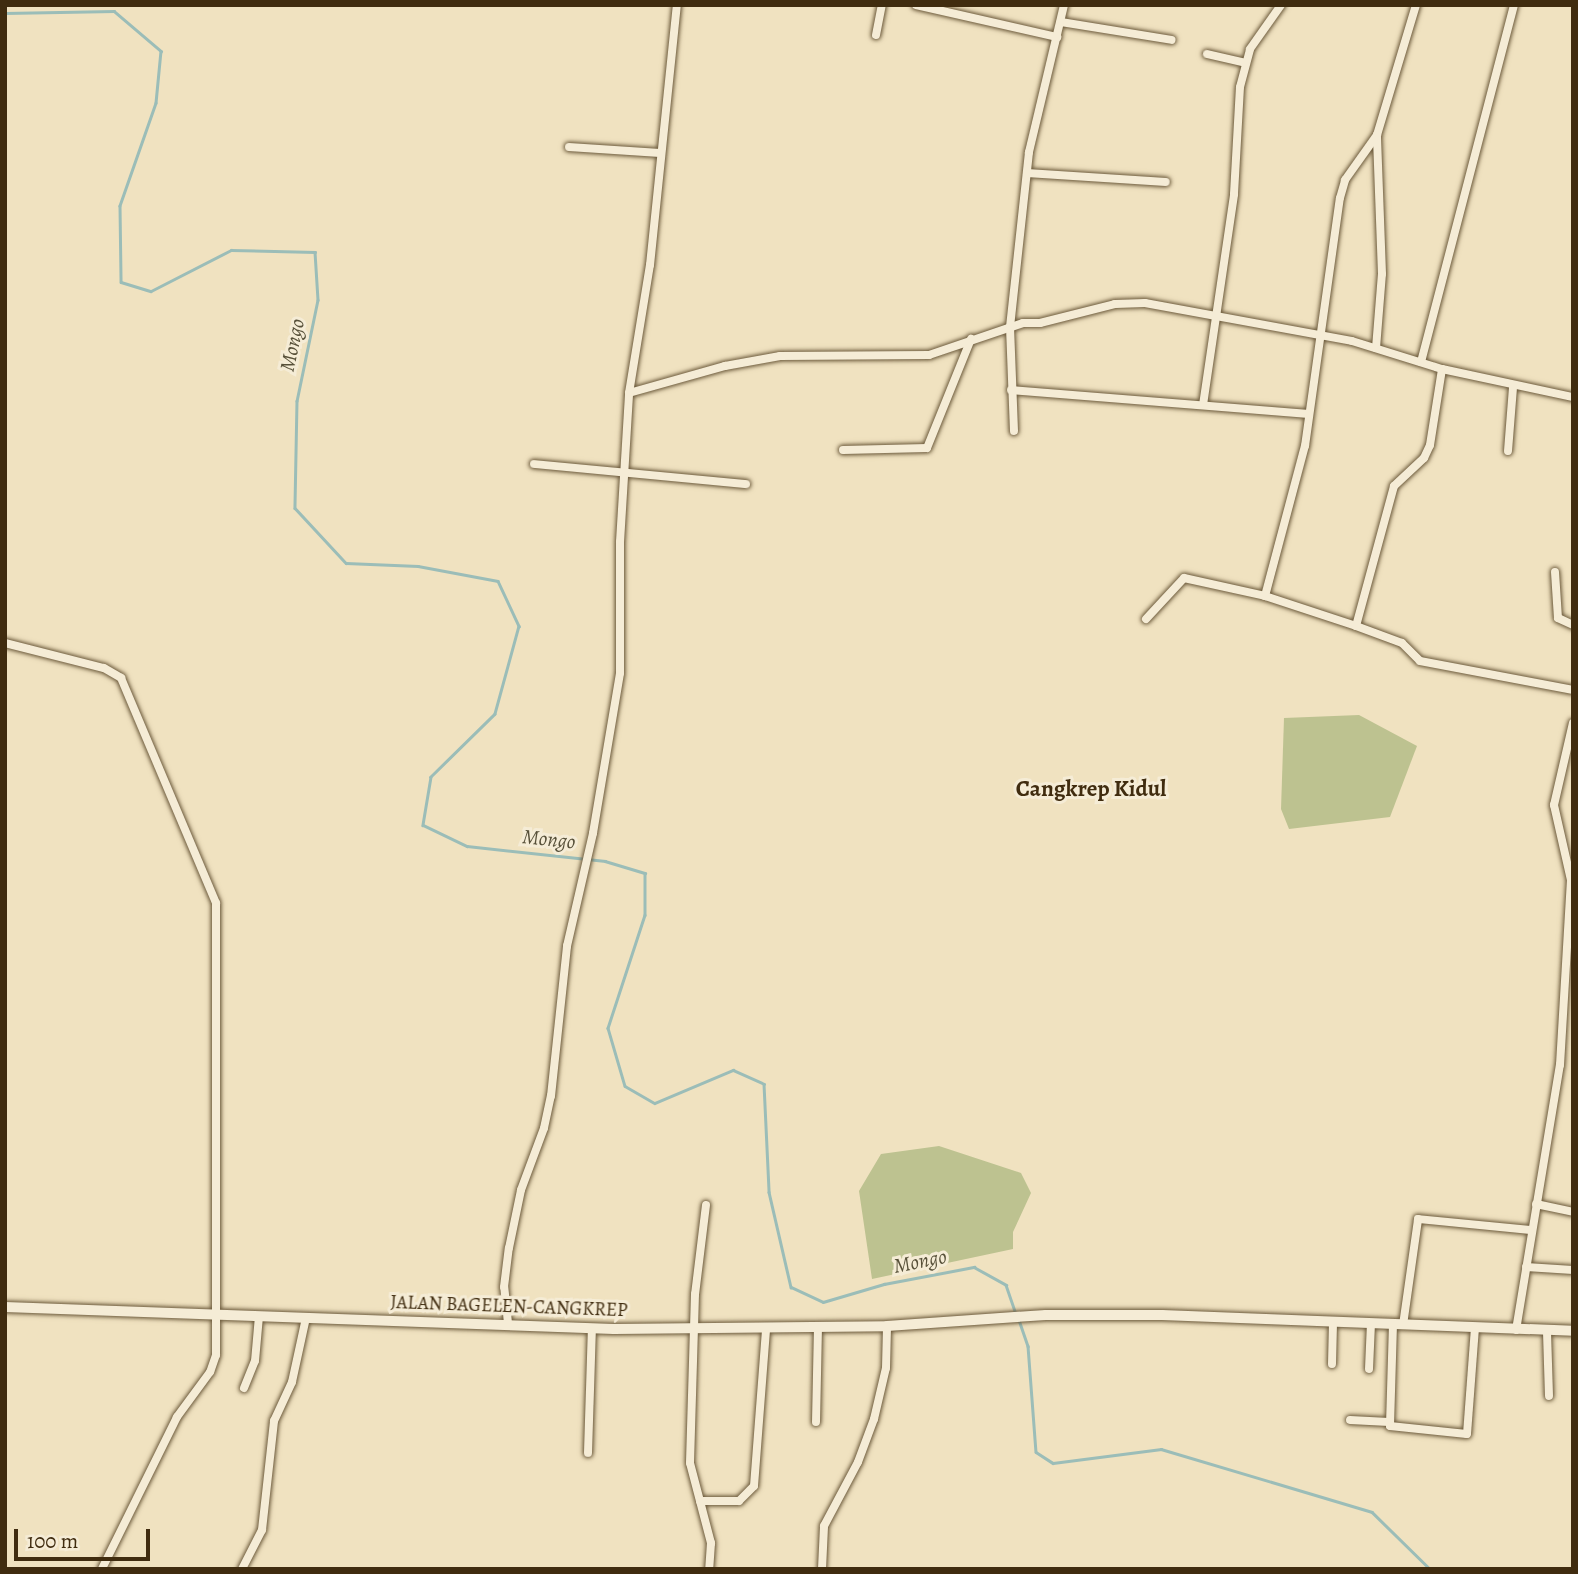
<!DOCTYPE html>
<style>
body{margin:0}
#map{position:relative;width:1578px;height:1574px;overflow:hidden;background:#f0e2c0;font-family:Alegreya,serif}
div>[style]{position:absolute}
.green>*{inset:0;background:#bdc290}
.stream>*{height:2.5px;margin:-1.25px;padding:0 1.25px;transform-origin:1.25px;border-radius:1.25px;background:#9bbdb8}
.roads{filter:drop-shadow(0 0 2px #6c5a3b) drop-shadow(0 0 2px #6c5a3b)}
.minor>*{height:8px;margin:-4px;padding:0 4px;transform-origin:4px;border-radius:4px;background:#f5ecd6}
.secondary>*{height:10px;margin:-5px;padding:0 5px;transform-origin:5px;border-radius:5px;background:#f5ecd6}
span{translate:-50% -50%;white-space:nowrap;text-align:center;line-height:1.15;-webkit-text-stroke:6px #f5ecd6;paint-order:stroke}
.street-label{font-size:19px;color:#402c0f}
.water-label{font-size:21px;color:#575039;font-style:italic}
.quarter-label{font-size:23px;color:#402c0f;font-weight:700}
.frame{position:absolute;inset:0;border:7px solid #402c0f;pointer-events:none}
.scale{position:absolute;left:14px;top:1529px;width:136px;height:32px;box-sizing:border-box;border:4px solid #402c0f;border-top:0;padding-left:9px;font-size:21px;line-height:24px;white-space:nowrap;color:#402c0f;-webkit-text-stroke:5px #f5ecd6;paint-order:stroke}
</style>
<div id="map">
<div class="green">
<div style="clip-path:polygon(1359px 715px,1417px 746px,1390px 817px,1289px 829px,1281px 809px,1284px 718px)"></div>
<div style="clip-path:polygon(939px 1146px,1021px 1173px,1031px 1193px,1013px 1232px,1013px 1249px,872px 1279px,859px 1191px,881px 1154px)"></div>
</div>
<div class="stream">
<div style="left:5px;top:13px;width:109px;rotate:-1.1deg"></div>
<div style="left:114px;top:11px;width:62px;rotate:40.4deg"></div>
<div style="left:161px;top:51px;width:52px;rotate:95.5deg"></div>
<div style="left:156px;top:103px;width:109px;rotate:109.3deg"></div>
<div style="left:120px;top:206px;width:76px;rotate:89.2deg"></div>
<div style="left:121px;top:282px;width:31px;rotate:17deg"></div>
<div style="left:151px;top:291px;width:90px;rotate:-27.1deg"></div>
<div style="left:231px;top:250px;width:84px;rotate:1.4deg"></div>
<div style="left:315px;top:252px;width:48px;rotate:86.4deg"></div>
<div style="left:318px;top:300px;width:103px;rotate:101.7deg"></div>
<div style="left:297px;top:401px;width:107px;rotate:91.1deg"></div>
<div style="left:295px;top:508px;width:75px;rotate:47.2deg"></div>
<div style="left:346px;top:563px;width:72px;rotate:2.4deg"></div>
<div style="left:418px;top:566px;width:81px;rotate:10.6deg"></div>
<div style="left:498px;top:581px;width:50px;rotate:65deg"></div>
<div style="left:519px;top:626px;width:91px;rotate:105.3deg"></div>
<div style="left:495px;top:714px;width:90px;rotate:135.5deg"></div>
<div style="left:431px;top:777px;width:49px;rotate:99.5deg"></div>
<div style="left:423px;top:825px;width:49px;rotate:25.5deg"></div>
<div style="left:467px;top:846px;width:139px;rotate:6.2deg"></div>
<div style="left:605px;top:861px;width:42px;rotate:16.7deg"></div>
<div style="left:645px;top:873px;width:42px;rotate:90deg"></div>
<div style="left:645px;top:915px;width:119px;rotate:108.1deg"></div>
<div style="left:608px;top:1028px;width:60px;rotate:73.7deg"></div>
<div style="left:625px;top:1086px;width:34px;rotate:30deg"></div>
<div style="left:655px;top:1103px;width:85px;rotate:-22.9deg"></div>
<div style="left:733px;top:1070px;width:34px;rotate:24deg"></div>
<div style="left:764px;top:1084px;width:108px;rotate:87.3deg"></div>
<div style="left:769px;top:1192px;width:98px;rotate:77deg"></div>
<div style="left:791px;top:1287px;width:35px;rotate:25deg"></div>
<div style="left:823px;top:1302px;width:64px;rotate:-16.4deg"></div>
<div style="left:884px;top:1284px;width:92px;rotate:-10.7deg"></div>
<div style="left:974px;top:1267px;width:37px;rotate:29deg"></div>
<div style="left:1006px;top:1285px;width:31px;rotate:71deg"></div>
<div style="left:1019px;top:1320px;width:28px;rotate:71deg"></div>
<div style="left:1028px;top:1346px;width:106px;rotate:85.7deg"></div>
<div style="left:1036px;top:1452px;width:20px;rotate:33deg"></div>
<div style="left:1053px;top:1463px;width:109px;rotate:-7.4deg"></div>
<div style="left:1161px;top:1449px;width:220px;rotate:16.6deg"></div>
<div style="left:1372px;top:1512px;width:81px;rotate:44.5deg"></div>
</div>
<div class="roads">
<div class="minor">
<div style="left:916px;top:5px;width:145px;rotate:12.8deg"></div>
<div style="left:1061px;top:22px;width:112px;rotate:9.2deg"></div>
<div style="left:876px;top:35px;width:31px;rotate:-79deg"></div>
<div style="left:1207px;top:54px;width:39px;rotate:13deg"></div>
<div style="left:569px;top:147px;width:91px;rotate:3.8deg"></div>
<div style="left:1027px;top:173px;width:139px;rotate:3.7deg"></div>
<div style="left:1376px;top:348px;width:74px;rotate:-85.4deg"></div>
<div style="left:1382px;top:274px;width:139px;rotate:-92.1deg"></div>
<div style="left:1377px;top:135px;width:136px;rotate:-73.3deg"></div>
<div style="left:1421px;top:362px;width:369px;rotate:-75.4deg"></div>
<div style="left:1011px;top:390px;width:298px;rotate:4.6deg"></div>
<div style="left:629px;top:393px;width:100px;rotate:-15.7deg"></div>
<div style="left:725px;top:366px;width:56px;rotate:-10.3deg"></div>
<div style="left:780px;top:356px;width:149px;rotate:-0.4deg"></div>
<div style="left:929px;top:355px;width:99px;rotate:-18.8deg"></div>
<div style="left:1023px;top:323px;width:17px"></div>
<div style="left:1040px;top:323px;width:77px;rotate:-14.2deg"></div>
<div style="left:1115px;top:304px;width:30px;rotate:-2deg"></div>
<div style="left:1145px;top:303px;width:210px;rotate:10.4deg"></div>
<div style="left:1352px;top:341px;width:94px;rotate:17.3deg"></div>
<div style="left:1442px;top:369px;width:134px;rotate:12.1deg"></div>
<div style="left:1203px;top:405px;width:213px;rotate:-81.6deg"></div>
<div style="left:1234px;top:194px;width:107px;rotate:-86.8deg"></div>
<div style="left:1240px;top:87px;width:39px;rotate:-75deg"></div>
<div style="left:1250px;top:49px;width:54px;rotate:-54.8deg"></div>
<div style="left:1014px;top:431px;width:104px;rotate:-92.2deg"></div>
<div style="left:1010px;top:327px;width:176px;rotate:-83.8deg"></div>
<div style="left:1029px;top:152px;width:151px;rotate:-76.6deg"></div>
<div style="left:843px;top:450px;width:84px;rotate:-1.4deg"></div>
<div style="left:927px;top:448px;width:118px;rotate:-68deg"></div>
<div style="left:1508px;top:451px;width:64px;rotate:-85.5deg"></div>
<div style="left:534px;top:464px;width:213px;rotate:5.4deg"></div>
<div style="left:1555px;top:572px;width:46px;rotate:86.3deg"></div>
<div style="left:1558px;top:618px;width:17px;rotate:25deg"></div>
<div style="left:1265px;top:596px;width:155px;rotate:-75.1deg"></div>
<div style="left:1305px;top:446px;width:250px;rotate:-82deg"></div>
<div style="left:1340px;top:198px;width:19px;rotate:-74deg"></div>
<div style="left:1345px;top:180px;width:55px;rotate:-54.6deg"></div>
<div style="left:1146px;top:619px;width:56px;rotate:-47.2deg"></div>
<div style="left:1184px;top:578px;width:83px;rotate:12.5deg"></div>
<div style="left:1265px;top:596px;width:96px;rotate:18.2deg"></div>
<div style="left:1356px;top:626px;width:145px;rotate:-74.8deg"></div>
<div style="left:1394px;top:486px;width:41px;rotate:-43deg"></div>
<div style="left:1424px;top:458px;width:14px;rotate:-65deg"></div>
<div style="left:1430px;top:445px;width:77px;rotate:-81deg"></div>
<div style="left:1356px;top:626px;width:49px;rotate:20.3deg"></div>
<div style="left:1402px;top:643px;width:25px;rotate:45deg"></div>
<div style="left:1420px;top:661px;width:156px;rotate:10.7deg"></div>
<div style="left:5px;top:643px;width:102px;rotate:14.2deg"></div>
<div style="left:104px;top:668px;width:20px;rotate:30deg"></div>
<div style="left:121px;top:678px;width:244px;rotate:67.1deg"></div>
<div style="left:216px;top:903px;width:452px;rotate:90deg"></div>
<div style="left:216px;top:1355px;width:18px;rotate:109deg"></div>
<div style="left:210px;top:1372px;width:56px;rotate:126.3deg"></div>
<div style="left:177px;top:1417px;width:169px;rotate:116.3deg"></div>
<div style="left:1536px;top:1204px;width:38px;rotate:12deg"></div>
<div style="left:706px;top:1205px;width:90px;rotate:97deg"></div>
<div style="left:695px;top:1294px;width:169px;rotate:91.7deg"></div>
<div style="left:690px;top:1463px;width:83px;rotate:75.3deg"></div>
<div style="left:711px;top:1543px;width:26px;rotate:94deg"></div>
<div style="left:1526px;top:1267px;width:47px;rotate:3.7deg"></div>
<div style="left:508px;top:1323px;width:36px;rotate:-96deg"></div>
<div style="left:504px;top:1287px;width:39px;rotate:-83deg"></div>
<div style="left:509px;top:1248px;width:59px;rotate:-78.3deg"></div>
<div style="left:521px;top:1190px;width:66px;rotate:-69.6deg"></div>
<div style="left:544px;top:1128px;width:33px;rotate:-78deg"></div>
<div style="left:551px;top:1096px;width:151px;rotate:-83.9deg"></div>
<div style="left:567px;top:946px;width:116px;rotate:-77deg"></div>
<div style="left:593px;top:833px;width:162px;rotate:-80.4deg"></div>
<div style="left:620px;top:673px;width:131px;rotate:-90deg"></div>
<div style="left:620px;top:542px;width:149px;rotate:-86.5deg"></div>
<div style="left:629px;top:393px;width:130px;rotate:-80.7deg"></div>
<div style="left:650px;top:265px;width:261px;rotate:-84.1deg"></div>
<div style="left:1393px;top:1324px;width:102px;rotate:91.7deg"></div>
<div style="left:1390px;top:1426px;width:77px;rotate:5.9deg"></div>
<div style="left:1467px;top:1434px;width:106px;rotate:-85.7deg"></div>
<div style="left:1403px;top:1325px;width:107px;rotate:-81.9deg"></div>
<div style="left:1418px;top:1219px;width:114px;rotate:5.6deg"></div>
<div style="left:1516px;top:1330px;width:269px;rotate:-80.6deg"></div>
<div style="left:1560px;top:1065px;width:185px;rotate:-86.6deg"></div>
<div style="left:1571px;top:880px;width:77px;rotate:-102.8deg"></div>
<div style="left:1554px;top:805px;width:84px;rotate:-77deg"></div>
<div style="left:1547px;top:1332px;width:64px;rotate:88.2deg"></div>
<div style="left:1332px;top:1364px;width:42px;rotate:-88.6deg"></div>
<div style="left:1369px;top:1369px;width:46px;rotate:-87.5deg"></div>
<div style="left:244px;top:1388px;width:29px;rotate:-68deg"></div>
<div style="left:255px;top:1361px;width:45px;rotate:-84.9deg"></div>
<div style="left:1350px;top:1420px;width:39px;rotate:3deg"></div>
<div style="left:816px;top:1422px;width:94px;rotate:-88.8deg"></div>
<div style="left:588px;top:1453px;width:125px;rotate:-88.2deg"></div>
<div style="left:700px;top:1501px;width:39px"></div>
<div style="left:739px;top:1501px;width:21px;rotate:-45deg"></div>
<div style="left:754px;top:1486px;width:157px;rotate:-85.6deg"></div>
<div style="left:242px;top:1569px;width:44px;rotate:-62.9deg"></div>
<div style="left:262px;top:1530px;width:110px;rotate:-83.7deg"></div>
<div style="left:274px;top:1421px;width:43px;rotate:-65.2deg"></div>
<div style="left:292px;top:1382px;width:66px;rotate:-77.7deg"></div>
<div style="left:822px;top:1569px;width:43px;rotate:-87.3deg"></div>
<div style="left:824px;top:1526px;width:72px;rotate:-62deg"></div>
<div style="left:858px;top:1462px;width:46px;rotate:-69.6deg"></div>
<div style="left:874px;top:1419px;width:52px;rotate:-76.8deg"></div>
<div style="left:886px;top:1368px;width:42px;rotate:-88.6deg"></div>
</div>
<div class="secondary">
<div style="left:5px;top:1307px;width:609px;rotate:2.07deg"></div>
<div style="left:614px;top:1329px;width:273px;rotate:-0.6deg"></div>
<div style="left:887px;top:1326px;width:159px;rotate:-4deg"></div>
<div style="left:1046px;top:1315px;width:116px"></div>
<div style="left:1162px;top:1315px;width:411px;rotate:2.2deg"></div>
</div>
</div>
<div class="street-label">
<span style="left:509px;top:1307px;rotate:2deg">JALAN BAGELEN-CANGKREP</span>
</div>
<div class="water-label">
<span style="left:292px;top:345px;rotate:-78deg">Mongo</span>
<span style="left:549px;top:839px;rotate:6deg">Mongo</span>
<span style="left:920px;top:1261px;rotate:-11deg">Mongo</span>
</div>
<div class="quarter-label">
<span style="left:1091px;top:789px">Cangkrep Kidul</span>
</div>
<div class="frame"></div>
<div class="scale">100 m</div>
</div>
